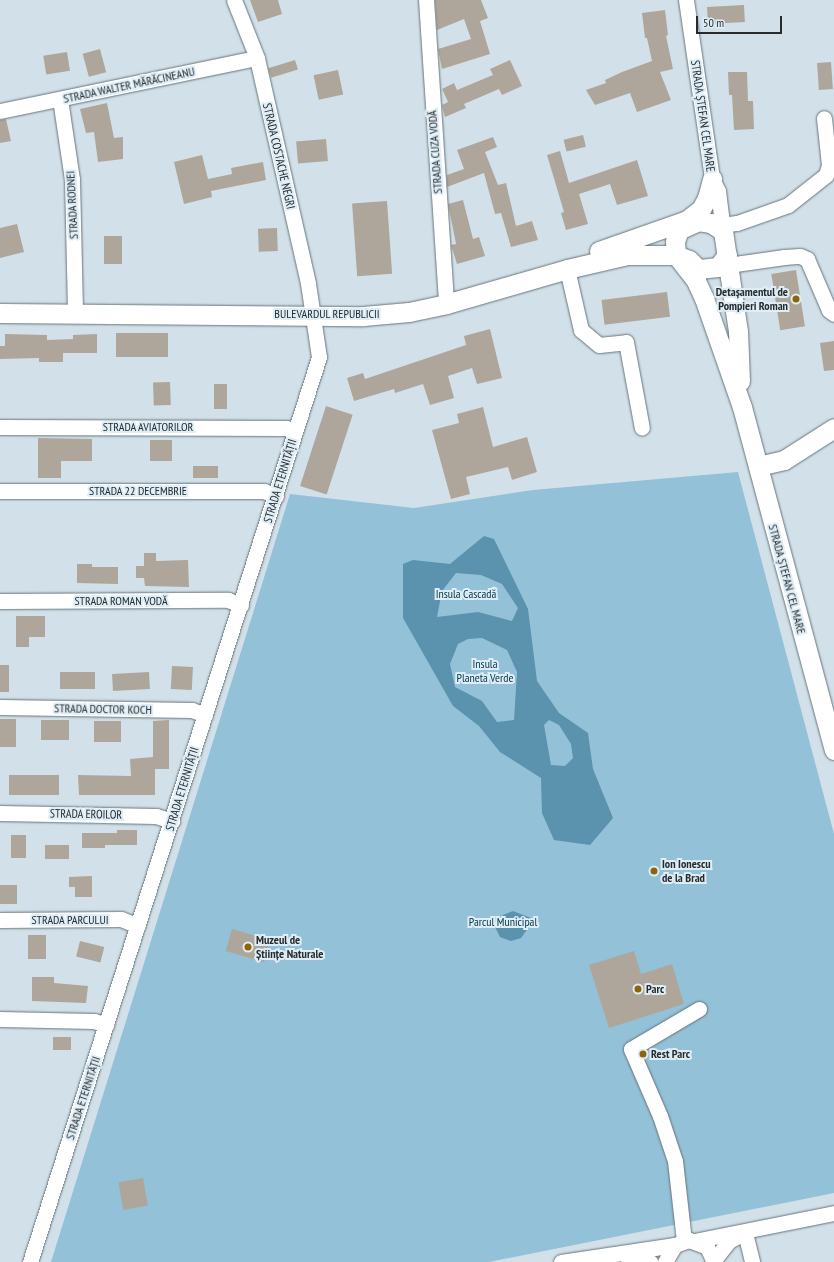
<!DOCTYPE html>
<meta charset="utf-8">
<style>
body{margin:0}
#map{position:relative;width:834px;height:1262px;overflow:hidden;background:#d2e1e9;font-family:"PT Sans Narrow",sans-serif}
div>[style]{position:absolute}
.green>*{inset:0;background:#93c1d8}
.water>*{inset:0;background:#5b92ad}
.building>*{inset:0;background:#aea69a;transform-origin:0 0}
.roads{filter:drop-shadow(0 0 1px #67747b) drop-shadow(0 0 1px #67747b)}
.minor>*{height:15px;margin:-7.5px;padding:0 7.5px;transform-origin:7.5px;border-radius:7.5px;background:#fff}
.major>*{height:19px;margin:-9.5px;padding:0 9.5px;transform-origin:9.5px;border-radius:9.5px;background:#fff}
.dots>*{width:11px;height:11px;translate:-50% -50%;box-sizing:border-box;border:2px solid #dfeef6;border-radius:50%}
span{translate:-50% -50%;white-space:nowrap;text-align:center;line-height:1.15;-webkit-text-stroke:4px #dfeef6;paint-order:stroke}
.street-label{font-size:12px;color:#262b2e}
.poi-label{font-size:12px;color:#262b2e;font-weight:700}
.right{translate:-100% -50%;text-align:right}
.left{translate:0 -50%;text-align:left}
.park-label{font-size:12px;color:#013447}
.scale{position:absolute;left:696px;top:16px;width:86px;height:18px;box-sizing:border-box;border:2px solid #262b2e;border-top:0;padding-left:5px;font-size:12px;line-height:14px;white-space:nowrap;color:#262b2e;-webkit-text-stroke:3px #dfeef6;paint-order:stroke}
</style>
<div id="map">
<div class="green">
<div style="clip-path:polygon(738px 472px,834px 834px,834px 1193px,489px 1262px,51px 1262px,290px 494px,414px 508px,533px 490px)"></div>
</div>
<div class="water">
<div style="clip-path:polygon(evenodd,484px 536px,494px 539px,528px 609px,537px 681px,559px 713px,588px 733px,593px 769px,613px 818px,590px 845px,554px 840px,542px 813px,541px 778px,500px 752px,479px 726px,453px 706px,403px 618px,403px 564px,413px 560px,450px 564px,484px 536px,456px 573px,481px 575px,502px 584px,518px 608px,512px 621px,478px 612px,437px 617px,442px 591px,456px 573px,484px 536px,482px 638px,507px 650px,517px 672px,514px 720px,497px 722px,482px 701px,455px 687px,450px 664px,458px 644px,468px 639px,482px 638px,484px 536px,549px 720px,559px 725px,571px 744px,573px 758px,565px 766px,551px 765px,544px 725px,549px 720px)"></div>
<div style="clip-path:polygon(513px 911px,531px 918px,531px 924px,521px 938px,511px 941px,500px 937px,495px 927px,503px 915px)"></div>
</div>
<div class="building">
<div style="clip-path:polygon(250px 0,278px 0,282px 14px,258px 22px)"></div>
<div style="clip-path:polygon(435px 0,481px 0,488px 18px,480px 21px,490px 54px,442px 69px,438px 49px,471px 39px,464px 19px,437px 30px)"></div>
<div style="left:744px;top:5px;width:17px;height:37px;rotate:87deg"></div>
<div style="clip-path:polygon(665px 10px,668px 35px,666px 36px,673px 69px,660px 72px,671px 100px,637px 112px,630px 93px,595px 105px,586px 90px,606px 83px,605px 80px,622px 72px,652px 61px,647px 38px,645px 38px,642px 13px)"></div>
<div style="left:100px;top:49px;width:24px;height:18px;rotate:75deg"></div>
<div style="left:67px;top:52px;width:19px;height:24px;rotate:81deg"></div>
<div style="left:295px;top:60px;width:10px;height:28px;rotate:73deg"></div>
<div style="clip-path:polygon(510px 60px,522px 86px,502px 95px,499px 89px,464px 104px,466px 108px,445px 117px,442px 105px,448px 102px,442px 89px,454px 83px,457px 90px,493px 75px,490px 69px)"></div>
<div style="left:831px;top:62px;width:27px;height:14px;rotate:86deg"></div>
<div style="left:338px;top:70px;width:25px;height:25px;rotate:78deg"></div>
<div style="clip-path:polygon(728px 72px,747px 72px,748px 101px,753px 101px,754px 129px,734px 130px,732px 95px,729px 95px)"></div>
<div style="clip-path:polygon(107px 103px,114px 138px,123px 137px,123px 159px,98px 162px,94px 132px,86px 133px,80px 109px)"></div>
<div style="clip-path:polygon(6px 119px,11px 141px,0 143px,0 120px)"></div>
<div style="left:583px;top:135px;width:12px;height:20px;rotate:76deg"></div>
<div style="clip-path:polygon(493px 137px,497px 147px,485px 152px,498px 185px,506px 183px,516px 226px,532px 221px,538px 240px,511px 247px,501px 213px,495px 214px,484px 173px,447px 187px,447px 175px,464px 169px,457px 150px)"></div>
<div style="left:326px;top:139px;width:22px;height:30px;rotate:85deg"></div>
<div style="clip-path:polygon(560px 151px,569px 183px,637px 160px,648px 196px,617px 205px,610px 184px,579px 194px,588px 224px,566px 230px,561px 213px,564px 212px,547px 155px)"></div>
<div style="clip-path:polygon(202px 155px,208px 179px,232px 174px,231px 168px,263px 162px,266px 180px,211px 191px,212px 197px,184px 204px,174px 162px)"></div>
<div style="clip-path:polygon(463px 200px,473px 239px,479px 237px,485px 256px,457px 264px,451px 245px,456px 244px,448px 204px)"></div>
<div style="left:387px;top:201px;width:73px;height:35px;rotate:86deg"></div>
<div style="clip-path:polygon(17px 224px,24px 252px,0 258px,0 228px)"></div>
<div style="left:277px;top:228px;width:23px;height:19px;rotate:88deg"></div>
<div style="left:104px;top:236px;width:18px;height:28px"></div>
<div style="left:796px;top:270px;width:57px;height:25px;rotate:81deg"></div>
<div style="left:667px;top:292px;width:25px;height:66px;rotate:83deg"></div>
<div style="clip-path:polygon(490px 329px,502px 378px,477px 384px,472px 368px,448px 376px,454px 398px,430px 405px,423px 384px,395px 393px,394px 389px,354px 401px,347px 378px,363px 373px,365px 379px,466px 345px,464px 336px)"></div>
<div style="left:168px;top:333px;width:24px;height:52px;rotate:90deg"></div>
<div style="clip-path:polygon(5px 334px,47px 335px,47px 340px,73px 339px,73px 335px,97px 334px,97px 353px,63px 353px,63px 362px,39px 362px,39px 358px,0 359px,0 346px,5px 346px)"></div>
<div style="clip-path:polygon(834px 341px,834px 370px,824px 371px,820px 343px)"></div>
<div style="left:170px;top:382px;width:23px;height:17px;rotate:88deg"></div>
<div style="left:214px;top:384px;width:13px;height:25px"></div>
<div style="left:326px;top:406px;width:28px;height:84px;rotate:18deg"></div>
<div style="clip-path:polygon(483px 407px,493px 447px,527px 437px,537px 472px,512px 480px,508px 467px,466px 477px,470px 494px,451px 499px,432px 430px,459px 423px,457px 414px)"></div>
<div style="clip-path:polygon(38px 438px,92px 439px,92px 461px,61px 461px,61px 478px,38px 478px)"></div>
<div style="left:150px;top:440px;width:22px;height:21px"></div>
<div style="left:193px;top:466px;width:25px;height:12px"></div>
<div style="clip-path:polygon(144px 553px,156px 553px,156px 561px,188px 560px,189px 587px,145px 586px,144px 578px,136px 578px,136px 566px,144px 566px)"></div>
<div style="clip-path:polygon(77px 564px,92px 564px,92px 567px,118px 567px,118px 584px,77px 583px)"></div>
<div style="clip-path:polygon(16px 616px,45px 616px,45px 637px,29px 637px,29px 647px,16px 647px)"></div>
<div style="left:0;top:665px;width:9px;height:27px"></div>
<div style="left:172px;top:666px;width:21px;height:23px;rotate:3deg"></div>
<div style="left:95px;top:672px;width:17px;height:35px;rotate:90deg"></div>
<div style="left:149px;top:672px;width:17px;height:37px;rotate:87deg"></div>
<div style="left:0;top:719px;width:16px;height:28px"></div>
<div style="left:41px;top:720px;width:28px;height:20px"></div>
<div style="clip-path:polygon(169px 720px,169px 769px,155px 769px,155px 795px,79px 795px,78px 775px,131px 776px,130px 759px,153px 757px,153px 721px)"></div>
<div style="left:94px;top:721px;width:27px;height:21px"></div>
<div style="left:59px;top:775px;width:20px;height:50px;rotate:90deg"></div>
<div style="clip-path:polygon(117px 830px,137px 830px,137px 845px,105px 845px,105px 848px,82px 848px,82px 833px,117px 833px)"></div>
<div style="left:26px;top:835px;width:23px;height:15px;rotate:90deg"></div>
<div style="left:45px;top:845px;width:24px;height:14px"></div>
<div style="clip-path:polygon(92px 876px,92px 897px,75px 897px,75px 887px,69px 887px,69px 877px)"></div>
<div style="left:0;top:885px;width:17px;height:19px"></div>
<div style="left:232px;top:929px;width:40px;height:23px;rotate:16deg"></div>
<div style="left:28px;top:935px;width:18px;height:24px"></div>
<div style="left:80px;top:941px;width:25px;height:16px;rotate:14deg"></div>
<div style="clip-path:polygon(634px 951px,641px 974px,672px 964px,684px 1004px,609px 1028px,589px 965px)"></div>
<div style="clip-path:polygon(32px 977px,54px 977px,54px 983px,88px 986px,86px 1003px,32px 1001px)"></div>
<div style="left:53px;top:1037px;width:18px;height:13px"></div>
<div style="left:143px;top:1178px;width:28px;height:25px;rotate:80deg"></div>
</div>
<div class="roads">
<div class="minor">
<div style="left:426px;top:0;width:305px;rotate:86.2deg"></div>
<div style="left:686px;top:0;width:181px;rotate:81.7deg"></div>
<div style="left:712px;top:179px;width:13px;rotate:63deg"></div>
<div style="left:718px;top:191px;width:40px;rotate:82.9deg"></div>
<div style="left:60px;top:99px;width:81px;rotate:81.5deg"></div>
<div style="left:72px;top:179px;width:133px;rotate:88.7deg"></div>
<div style="left:0;top:111px;width:262px;rotate:-11.7deg"></div>
<div style="left:722px;top:225px;width:15px;rotate:-8deg"></div>
<div style="left:737px;top:223px;width:54px;rotate:-19.4deg"></div>
<div style="left:788px;top:205px;width:48px;rotate:-38.3deg"></div>
<div style="left:826px;top:175px;width:10px;rotate:-73deg"></div>
<div style="left:829px;top:165px;width:47px;rotate:-96.1deg"></div>
<div style="left:728px;top:265px;width:57px;rotate:-8.1deg"></div>
<div style="left:784px;top:257px;width:16px;rotate:-4deg"></div>
<div style="left:800px;top:256px;width:8px;rotate:23deg"></div>
<div style="left:807px;top:259px;width:56px;rotate:66.7deg"></div>
<div style="left:829px;top:310px;width:6px;rotate:39deg"></div>
<div style="left:567px;top:269px;width:63px;rotate:77.1deg"></div>
<div style="left:581px;top:330px;width:23px;rotate:40deg"></div>
<div style="left:599px;top:345px;width:27px;rotate:-6deg"></div>
<div style="left:626px;top:342px;width:87px;rotate:79.5deg"></div>
<div style="left:0;top:427px;width:286px;rotate:0.2deg"></div>
<div style="left:286px;top:428px;width:9px;rotate:18deg"></div>
<div style="left:0;top:491px;width:264px"></div>
<div style="left:264px;top:491px;width:13px;rotate:23deg"></div>
<div style="left:0;top:601px;width:228px;rotate:-0.3deg"></div>
<div style="left:228px;top:600px;width:14px;rotate:21deg"></div>
<div style="left:0;top:707px;width:192px;rotate:0.9deg"></div>
<div style="left:192px;top:710px;width:14px;rotate:21deg"></div>
<div style="left:0;top:813px;width:156px;rotate:1.1deg"></div>
<div style="left:156px;top:816px;width:17px;rotate:17deg"></div>
<div style="left:0;top:920px;width:121px;rotate:-0.5deg"></div>
<div style="left:121px;top:919px;width:18px;rotate:22deg"></div>
<div style="left:0;top:1019px;width:94px;rotate:1.2deg"></div>
<div style="left:94px;top:1021px;width:13px;rotate:18deg"></div>
<div style="left:745px;top:1233px;width:30px;rotate:76deg"></div>
<div style="left:684px;top:1241px;width:81px;rotate:-96.4deg"></div>
<div style="left:675px;top:1161px;width:47px;rotate:-108.4deg"></div>
<div style="left:660px;top:1116px;width:73px;rotate:-113.4deg"></div>
<div style="left:631px;top:1049px;width:79px;rotate:-30.5deg"></div>
<div style="left:694px;top:1241px;width:143px;rotate:-11.3deg"></div>
<div style="left:627px;top:1257px;width:24px;rotate:12deg"></div>
<div style="left:714px;top:1260px;width:24px;rotate:-52deg"></div>
<div style="left:729px;top:1241px;width:15px;rotate:-28deg"></div>
<div style="left:30px;top:1262px;width:950px;rotate:-72.29deg"></div>
<div style="left:319px;top:357px;width:75px;rotate:-98.5deg"></div>
<div style="left:308px;top:283px;width:231px;rotate:-102.8deg"></div>
<div style="left:257px;top:58px;width:62px;rotate:-111.6deg"></div>
<div style="left:561px;top:1262px;width:115px;rotate:-8.5deg"></div>
<div style="left:665px;top:1262px;width:20px;rotate:-60deg"></div>
<div style="left:675px;top:1245px;width:15px;rotate:-20deg"></div>
<div style="left:689px;top:1240px;width:19px;rotate:21deg"></div>
<div style="left:707px;top:1247px;width:17px;rotate:65deg"></div>
</div>
<div class="major">
<div style="left:599px;top:251px;width:93px;rotate:-19.4deg"></div>
<div style="left:687px;top:220px;width:18px;rotate:-38deg"></div>
<div style="left:701px;top:209px;width:13px;rotate:-61deg"></div>
<div style="left:707px;top:198px;width:20px;rotate:-75deg"></div>
<div style="left:727px;top:255px;width:15px;rotate:127deg"></div>
<div style="left:718px;top:267px;width:20px;rotate:174deg"></div>
<div style="left:698px;top:269px;width:13px;rotate:-135deg"></div>
<div style="left:689px;top:260px;width:14px;rotate:-159deg"></div>
<div style="left:676px;top:255px;width:14px;rotate:-94deg"></div>
<div style="left:675px;top:241px;width:12px;rotate:-70deg"></div>
<div style="left:679px;top:230px;width:21px;rotate:-25deg"></div>
<div style="left:698px;top:221px;width:13px;rotate:9deg"></div>
<div style="left:711px;top:223px;width:14px;rotate:34deg"></div>
<div style="left:723px;top:231px;width:101px;rotate:81.5deg"></div>
<div style="left:738px;top:331px;width:50px;rotate:87.7deg"></div>
<div style="left:0;top:313px;width:363px;rotate:0.5deg"></div>
<div style="left:363px;top:316px;width:46px;rotate:-5deg"></div>
<div style="left:409px;top:312px;width:38px;rotate:-12deg"></div>
<div style="left:446px;top:304px;width:126px;rotate:-16.1deg"></div>
<div style="left:567px;top:269px;width:62px;rotate:-13.1deg"></div>
<div style="left:627px;top:255px;width:49px"></div>
<div style="left:676px;top:255px;width:33px;rotate:52deg"></div>
<div style="left:696px;top:281px;width:19px;rotate:65deg"></div>
<div style="left:704px;top:298px;width:115px;rotate:70.8deg"></div>
<div style="left:742px;top:407px;width:355px;rotate:75deg"></div>
<div style="left:758px;top:466px;width:27px;rotate:-13deg"></div>
<div style="left:784px;top:460px;width:59px;rotate:-32.6deg"></div>
</div>
</div>
<div class="dots">
<div style="left:796px;top:299px;background:#8d6508"></div>
<div style="left:654px;top:871px;background:#8d6508"></div>
<div style="left:248px;top:947px;background:#8d6508"></div>
<div style="left:638px;top:989px;background:#8d6508"></div>
<div style="left:643px;top:1054px;background:#8d6508"></div>
</div>
<div class="street-label">
<span style="left:129px;top:85px;rotate:-12deg">STRADA WALTER MĂRĂCINEANU</span>
<span style="left:703px;top:116px;rotate:82deg">STRADA ȘTEFAN CEL MARE</span>
<span style="left:435px;top:152px;rotate:-94deg">STRADA CUZA VODĂ</span>
<span style="left:279px;top:156px;rotate:77deg">STRADA COSTACHE NEGRI</span>
<span style="left:72px;top:205px;rotate:-93deg">STRADA RODNEI</span>
<span style="left:327px;top:314px">BULEVARDUL REPUBLICII</span>
<span style="left:148px;top:427px">STRADA AVIATORILOR</span>
<span style="left:280px;top:481px;rotate:-73deg">STRADA ETERNITĂȚII</span>
<span style="left:138px;top:491px">STRADA 22 DECEMBRIE</span>
<span style="left:787px;top:579px;rotate:75deg">STRADA ȘTEFAN CEL MARE</span>
<span style="left:121px;top:601px">STRADA ROMAN VODĂ</span>
<span style="left:103px;top:709px;rotate:1deg">STRADA DOCTOR KOCH</span>
<span style="left:182px;top:789px;rotate:-73deg">STRADA ETERNITĂȚII</span>
<span style="left:86px;top:814px;rotate:1deg">STRADA EROILOR</span>
<span style="left:70px;top:920px">STRADA PARCULUI</span>
<span style="left:83px;top:1098px;rotate:-72deg">STRADA ETERNITĂȚII</span>
</div>
<div class="poi-label">
<span class="right" style="left:788px;top:299px">Detașamentul de<br>Pompieri Roman</span>
<span class="left" style="left:662px;top:871px">Ion Ionescu<br>de la Brad</span>
<span class="left" style="left:256px;top:947px">Muzeul de<br>Științe Naturale</span>
<span class="left" style="left:646px;top:989px">Parc</span>
<span class="left" style="left:651px;top:1054px">Rest Parc</span>
</div>
<div class="park-label">
<span style="left:466px;top:594px">Insula Cascadă</span>
<span style="left:485px;top:671px">Insula<br>Planeta Verde</span>
<span style="left:503px;top:922px">Parcul Municipal</span>
</div>
<div class="scale">50 m</div>
</div>
